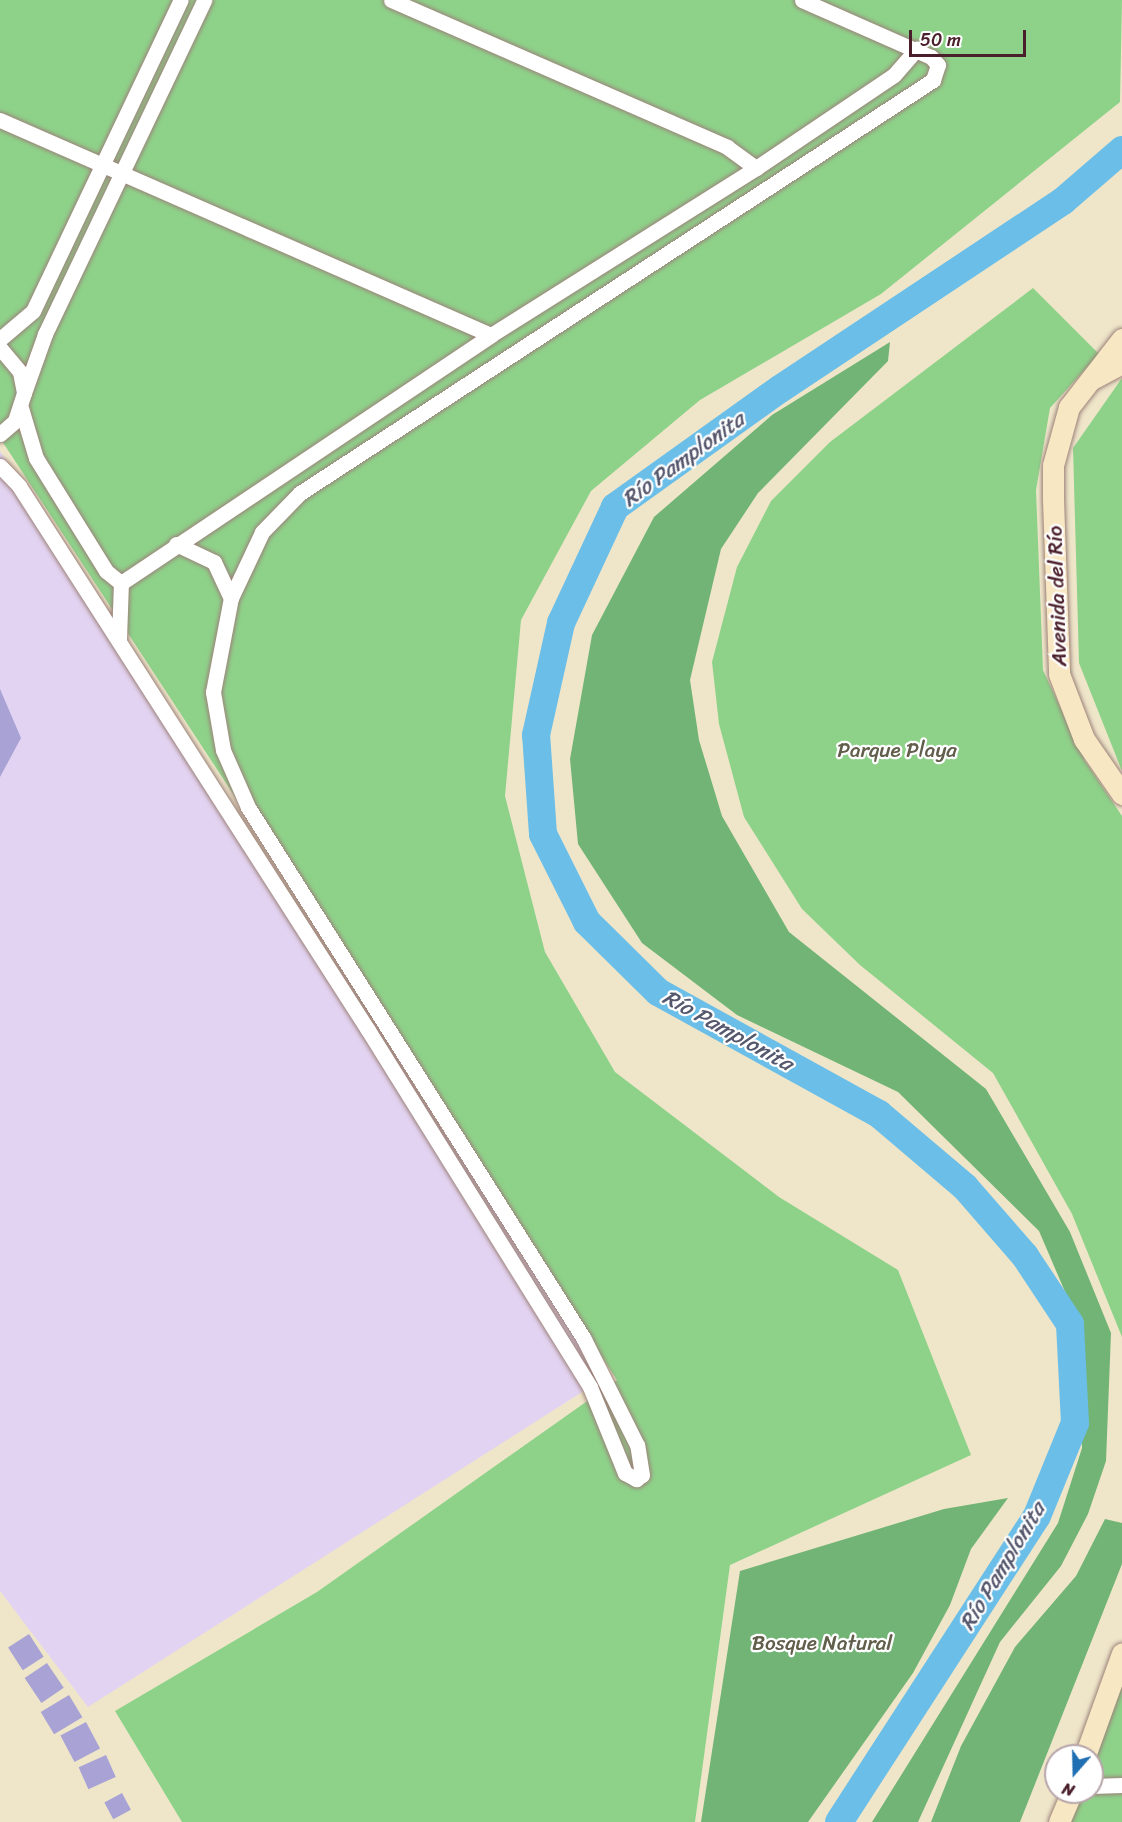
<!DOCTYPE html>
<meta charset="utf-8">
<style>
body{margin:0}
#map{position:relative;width:1122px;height:1822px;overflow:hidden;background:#efe6ca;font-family:Sriracha,sans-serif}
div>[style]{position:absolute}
.built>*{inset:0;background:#e3d3f2}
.green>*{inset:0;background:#8ed28a}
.forest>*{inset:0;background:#72b476}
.river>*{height:28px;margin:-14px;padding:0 14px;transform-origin:14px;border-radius:14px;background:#6abee7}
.building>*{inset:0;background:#a8a2d5;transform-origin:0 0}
.roads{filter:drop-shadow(0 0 2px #9c827a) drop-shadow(0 0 2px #9c827a)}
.street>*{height:15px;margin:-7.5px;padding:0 7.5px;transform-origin:7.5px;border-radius:7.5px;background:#fff}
.secondary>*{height:21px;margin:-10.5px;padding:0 10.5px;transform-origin:10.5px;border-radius:10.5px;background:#f8e7c3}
span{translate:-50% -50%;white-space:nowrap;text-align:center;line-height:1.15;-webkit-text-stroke:4.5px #fff;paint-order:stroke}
.street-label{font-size:21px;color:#4a1f2b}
.park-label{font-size:21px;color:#625e4c}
.water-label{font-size:22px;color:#55576d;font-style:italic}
.north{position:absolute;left:1044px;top:1744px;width:60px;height:60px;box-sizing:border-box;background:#fff;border:2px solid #b7a5aa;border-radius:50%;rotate:200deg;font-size:16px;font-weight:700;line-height:24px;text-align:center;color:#4a1f2b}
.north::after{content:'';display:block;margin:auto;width:21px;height:27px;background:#1f6fb2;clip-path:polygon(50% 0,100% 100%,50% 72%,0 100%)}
.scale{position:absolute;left:909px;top:30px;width:117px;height:27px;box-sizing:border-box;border:3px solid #4a1f2b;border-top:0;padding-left:8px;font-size:18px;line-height:21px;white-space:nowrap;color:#4a1f2b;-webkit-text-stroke:4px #fff;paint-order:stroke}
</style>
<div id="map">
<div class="built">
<div style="clip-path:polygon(0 451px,604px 1378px,88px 1707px,0 1591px)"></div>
</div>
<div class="green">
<div style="clip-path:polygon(0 0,1122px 0,1120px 102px,881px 294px,700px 400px,591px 491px,521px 620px,505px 796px,545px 952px,615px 1072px,779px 1197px,898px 1270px,971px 1455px,730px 1565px,695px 1822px,182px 1822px,115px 1711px,317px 1592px,617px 1380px,0 438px)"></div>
<div style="clip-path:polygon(1033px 288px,1099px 354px,1050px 408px,1036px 490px,1043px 670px,1085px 761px,1122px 816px,1122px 1337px,1072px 1214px,993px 1073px,860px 965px,802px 909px,744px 817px,719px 724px,712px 662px,737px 567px,771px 501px,830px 442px)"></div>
<div style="clip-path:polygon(1122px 378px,1122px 771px,1079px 663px,1073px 448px)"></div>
<div style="clip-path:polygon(1122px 1653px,1122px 1822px,1055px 1822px,1066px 1792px,1092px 1792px,1092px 1756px)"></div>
</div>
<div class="forest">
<div style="clip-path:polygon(890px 342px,888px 361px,758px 493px,721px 549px,690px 680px,699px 740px,722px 816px,789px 932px,986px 1089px,1070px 1232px,1111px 1333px,1106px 1461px,1088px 1514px,1061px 1566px,1000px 1642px,918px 1822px,872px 1822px,1058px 1523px,1082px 1448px,1078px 1322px,1039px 1231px,898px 1092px,737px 1015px,642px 943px,578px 844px,570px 759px,592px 635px,654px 517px,772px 415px)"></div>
<div style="clip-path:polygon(1008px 1498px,971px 1549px,950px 1605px,913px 1673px,808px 1822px,701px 1822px,740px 1571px,944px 1509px)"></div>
<div style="clip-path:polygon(1105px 1519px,1122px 1523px,1122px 1564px,1020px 1822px,931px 1822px,961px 1746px,1015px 1647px,1076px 1576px)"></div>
</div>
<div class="river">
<div style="left:839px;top:1822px;width:364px;rotate:-57.1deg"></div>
<div style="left:1037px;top:1516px;width:100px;rotate:-67.8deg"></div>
<div style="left:1075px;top:1423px;width:99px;rotate:-92.9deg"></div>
<div style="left:1070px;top:1324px;width:82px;rotate:-123.5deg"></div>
<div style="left:1025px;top:1256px;width:91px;rotate:-131deg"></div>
<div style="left:965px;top:1187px;width:113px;rotate:-139.7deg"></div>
<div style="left:879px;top:1114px;width:252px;rotate:-151.1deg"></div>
<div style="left:658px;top:992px;width:100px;rotate:-135.4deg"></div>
<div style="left:587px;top:922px;width:98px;rotate:-116.6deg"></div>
<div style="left:543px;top:834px;width:99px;rotate:-94deg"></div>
<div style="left:536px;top:735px;width:115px;rotate:-77.4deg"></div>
<div style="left:561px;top:623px;width:128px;rotate:-65deg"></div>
<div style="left:615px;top:507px;width:203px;rotate:-35.6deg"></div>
<div style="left:780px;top:389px;width:340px;rotate:-33.6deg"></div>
<div style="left:1063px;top:201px;width:78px;rotate:-40.8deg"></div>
</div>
<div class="building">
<div style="clip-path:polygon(0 689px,21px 738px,0 777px)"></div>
<div style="left:29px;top:1634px;width:27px;height:25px;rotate:57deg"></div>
<div style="left:47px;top:1663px;width:30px;height:27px;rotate:56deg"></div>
<div style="left:69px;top:1695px;width:26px;height:33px;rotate:59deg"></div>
<div style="left:86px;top:1722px;width:30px;height:29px;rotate:62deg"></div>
<div style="left:106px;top:1755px;width:24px;height:30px;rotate:66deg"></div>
<div style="left:122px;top:1793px;width:19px;height:20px;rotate:62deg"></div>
</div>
<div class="roads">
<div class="street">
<div style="left:391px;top:0;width:367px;rotate:23.6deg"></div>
<div style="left:727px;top:147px;width:36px;rotate:36deg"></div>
<div style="left:0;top:120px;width:536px;rotate:23.65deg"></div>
<div style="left:0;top:339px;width:43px;rotate:-40.3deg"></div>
<div style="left:33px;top:311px;width:344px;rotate:-64.6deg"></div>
<div style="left:0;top:348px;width:31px;rotate:50deg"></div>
<div style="left:20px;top:372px;width:21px;rotate:79deg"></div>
<div style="left:24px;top:393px;width:29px;rotate:108deg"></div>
<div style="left:15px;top:421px;width:20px;rotate:139deg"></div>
<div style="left:24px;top:393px;width:63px;rotate:-70.4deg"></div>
<div style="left:45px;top:334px;width:370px;rotate:-64.5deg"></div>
<div style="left:21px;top:408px;width:52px;rotate:73.3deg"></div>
<div style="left:36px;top:458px;width:133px;rotate:58.2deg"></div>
<div style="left:106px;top:571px;width:19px;rotate:39deg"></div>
<div style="left:0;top:466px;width:28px;rotate:46deg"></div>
<div style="left:19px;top:486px;width:646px;rotate:57.32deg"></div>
<div style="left:368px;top:1030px;width:420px;rotate:58.1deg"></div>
<div style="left:590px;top:1387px;width:93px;rotate:67.9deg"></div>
<div style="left:625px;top:1473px;width:13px;rotate:29deg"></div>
<div style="left:636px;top:1479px;width:7px;rotate:-34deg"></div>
<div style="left:642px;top:1475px;width:30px;rotate:-99deg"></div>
<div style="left:637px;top:1445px;width:119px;rotate:-116.6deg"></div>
<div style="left:584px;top:1339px;width:629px;rotate:-122.28deg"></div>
<div style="left:248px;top:807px;width:62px;rotate:-113.7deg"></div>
<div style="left:223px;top:750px;width:59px;rotate:-99.8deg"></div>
<div style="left:213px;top:692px;width:96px;rotate:-79.2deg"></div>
<div style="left:231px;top:598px;width:73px;rotate:-64.8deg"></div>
<div style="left:262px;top:532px;width:54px;rotate:-45.7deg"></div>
<div style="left:300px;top:493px;width:756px;rotate:-33.12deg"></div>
<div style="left:933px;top:80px;width:16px;rotate:-72deg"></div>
<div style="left:938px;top:65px;width:11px;rotate:-131deg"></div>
<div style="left:931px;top:57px;width:141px;rotate:-156.2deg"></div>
<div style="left:176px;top:544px;width:42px;rotate:25.3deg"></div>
<div style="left:214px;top:562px;width:40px;rotate:65deg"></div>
<div style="left:119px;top:639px;width:56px;rotate:-88deg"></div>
<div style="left:121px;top:583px;width:445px;rotate:-33.8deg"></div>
<div style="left:491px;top:335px;width:313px;rotate:-32.2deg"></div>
<div style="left:756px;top:168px;width:166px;rotate:-34deg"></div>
<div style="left:894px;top:75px;width:35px;rotate:-49deg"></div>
<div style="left:1092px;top:1786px;width:30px;rotate:-2deg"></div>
</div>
<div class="secondary">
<div style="left:1122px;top:339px;width:86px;rotate:127.9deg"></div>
<div style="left:1069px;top:407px;width:60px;rotate:105.4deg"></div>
<div style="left:1053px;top:465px;width:34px;rotate:90deg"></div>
<div style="left:1053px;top:499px;width:175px;rotate:88deg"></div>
<div style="left:1059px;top:674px;width:70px;rotate:69deg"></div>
<div style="left:1084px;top:739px;width:67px;rotate:55.4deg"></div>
<div style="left:1092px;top:379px;width:34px;rotate:-28deg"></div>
<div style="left:1085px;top:1756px;width:109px;rotate:-70.2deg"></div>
<div style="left:1059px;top:1822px;width:33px;rotate:-67deg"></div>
</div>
</div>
<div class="street-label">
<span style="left:1057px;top:596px;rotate:-92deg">Avenida del Río</span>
</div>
<div class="park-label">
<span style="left:897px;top:750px">Parque Playa</span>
<span style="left:822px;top:1643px">Bosque Natural</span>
</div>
<div class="water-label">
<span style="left:683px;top:459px;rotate:-36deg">Río Pamplonita</span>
<span style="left:728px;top:1030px;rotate:29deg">Río Pamplonita</span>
<span style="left:1002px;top:1566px;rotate:-59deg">Río Pamplonita</span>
</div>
<div class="north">N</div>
<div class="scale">50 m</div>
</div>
